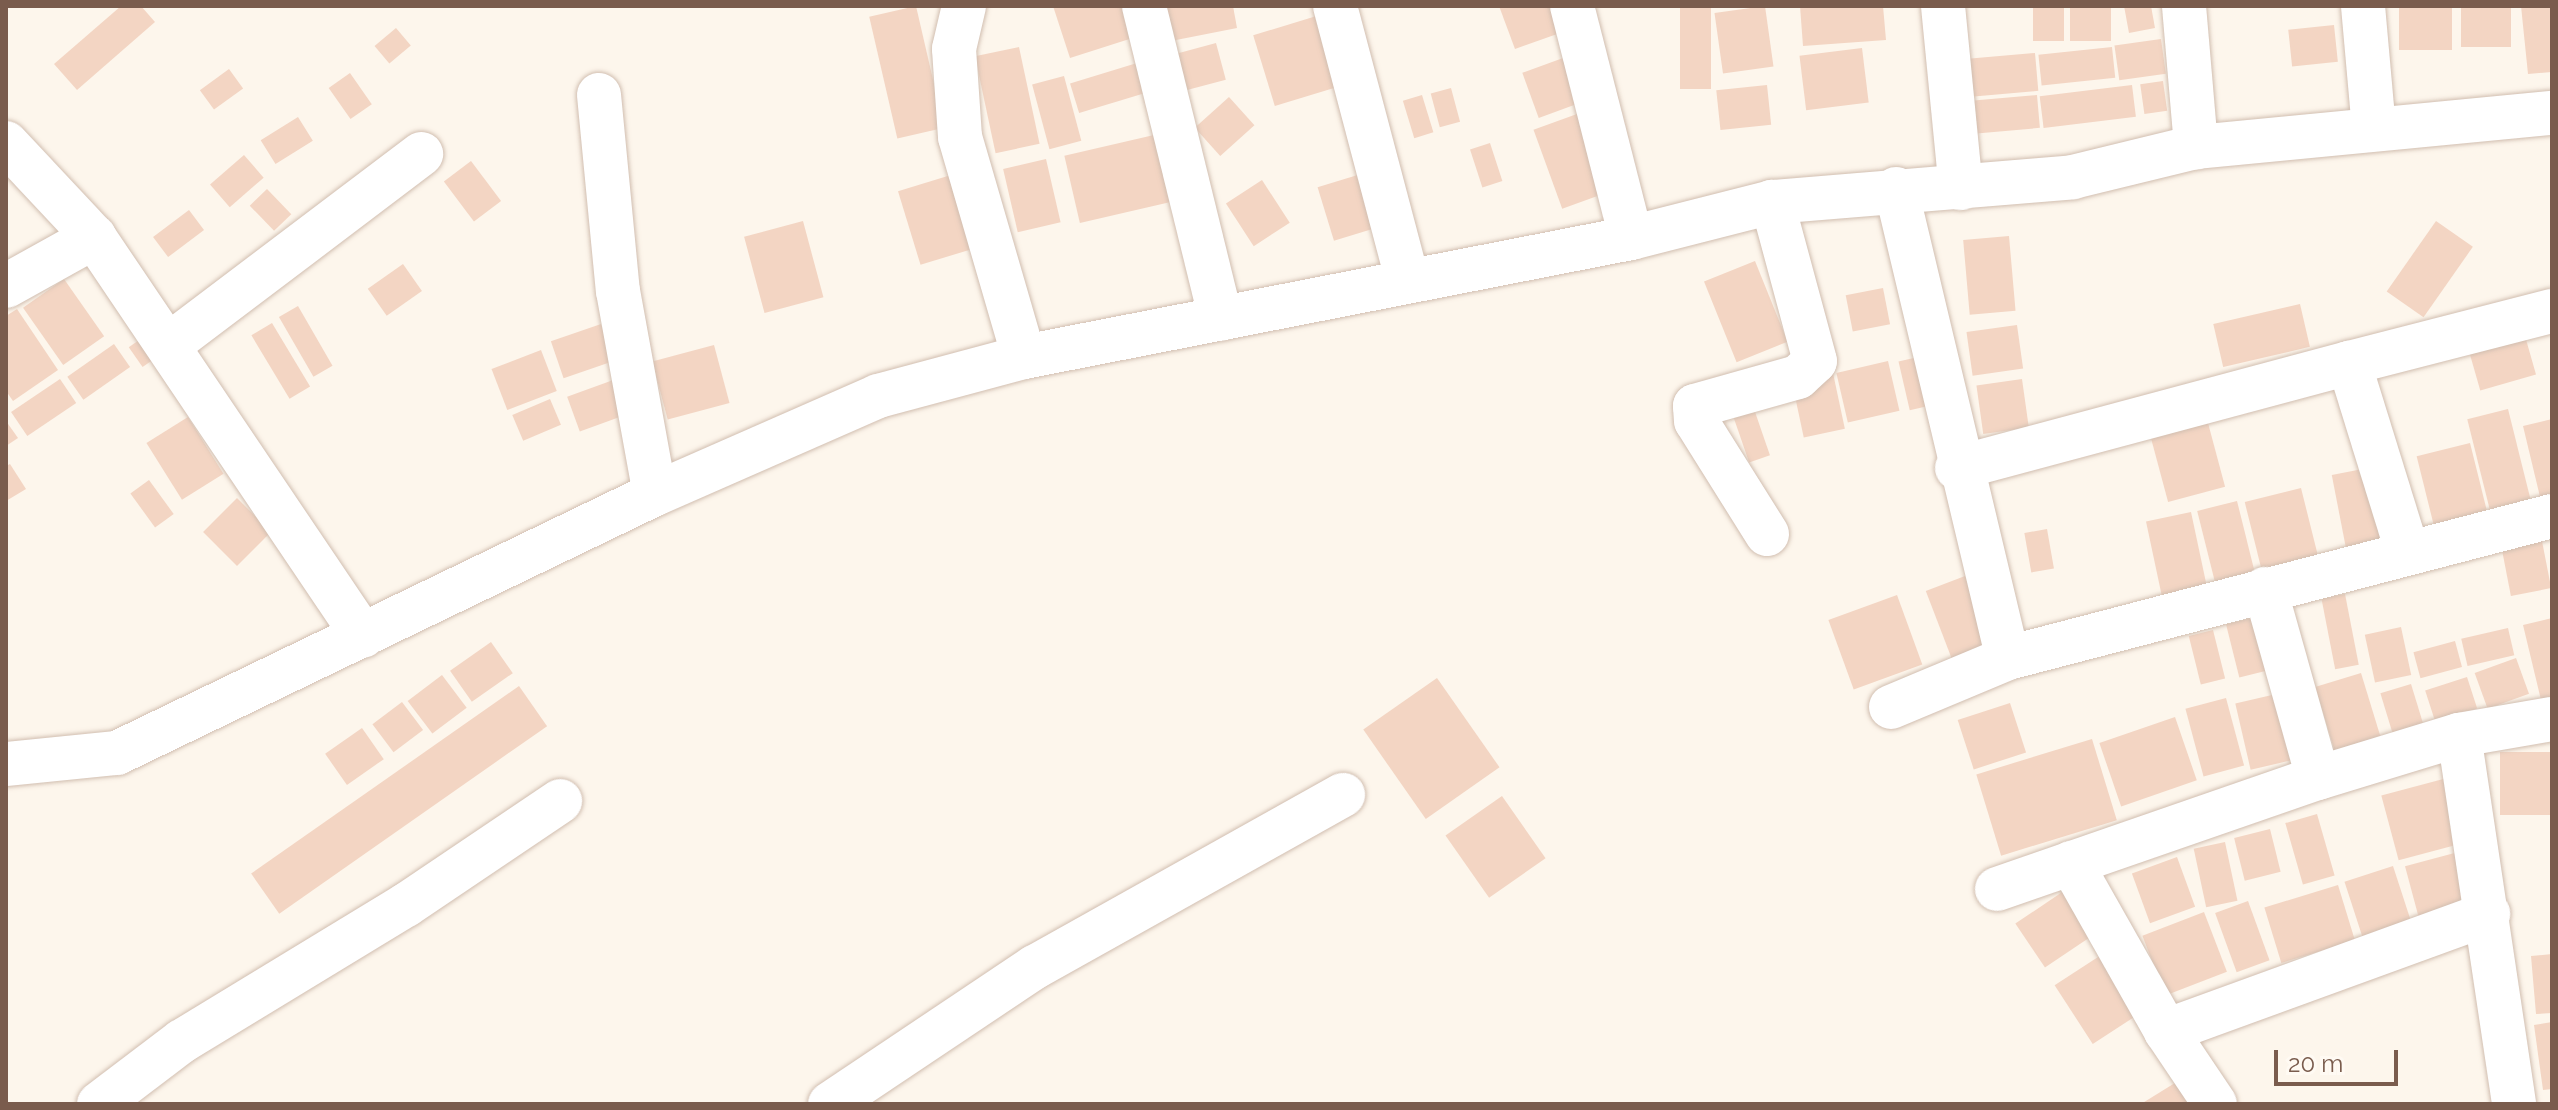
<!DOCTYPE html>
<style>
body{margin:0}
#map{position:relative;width:2558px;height:1110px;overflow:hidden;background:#fdf6ec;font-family:Raleway,sans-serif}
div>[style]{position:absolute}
.building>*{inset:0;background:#f3d5c3;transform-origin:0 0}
.roads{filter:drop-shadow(0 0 2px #d1beb0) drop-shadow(0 0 2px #d1beb0)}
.minor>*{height:44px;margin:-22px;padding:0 22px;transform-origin:22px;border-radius:22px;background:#fff}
span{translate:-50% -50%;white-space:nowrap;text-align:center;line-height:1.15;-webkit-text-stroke:6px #fffaf3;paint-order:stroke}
.frame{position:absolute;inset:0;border:8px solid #7a5c4d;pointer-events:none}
.scale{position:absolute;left:2274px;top:1050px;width:124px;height:36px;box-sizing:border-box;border:4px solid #7a5c4d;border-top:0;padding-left:10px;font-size:24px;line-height:28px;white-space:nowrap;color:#7a5c4d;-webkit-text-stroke:6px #fffaf3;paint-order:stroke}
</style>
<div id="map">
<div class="building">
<div style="clip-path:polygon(121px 6px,141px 6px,155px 22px,77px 90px,54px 64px)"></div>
<div style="left:916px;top:6px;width:125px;height:48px;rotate:77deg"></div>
<div style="clip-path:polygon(1053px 6px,1132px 6px,1142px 35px,1070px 58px)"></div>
<div style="clip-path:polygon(1165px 6px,1233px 6px,1237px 28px,1171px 41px)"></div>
<div style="clip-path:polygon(1499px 6px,1550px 6px,1560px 33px,1515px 49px)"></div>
<div style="left:1680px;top:6px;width:31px;height:83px"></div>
<div style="left:1765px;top:6px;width:61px;height:51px;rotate:82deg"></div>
<div style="clip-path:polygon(1800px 6px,1883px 6px,1886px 40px,1803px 46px)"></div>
<div style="left:2033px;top:6px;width:31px;height:35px"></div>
<div style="left:2070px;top:6px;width:41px;height:35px"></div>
<div style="clip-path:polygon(2124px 6px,2151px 6px,2155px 28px,2129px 33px)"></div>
<div style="left:2399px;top:6px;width:53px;height:44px"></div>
<div style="left:2461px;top:6px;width:50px;height:41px"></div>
<div style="clip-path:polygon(2521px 6px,2552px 6px,2552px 72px,2528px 74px)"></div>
<div style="left:1323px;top:14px;width:74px;height:73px;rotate:73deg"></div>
<div style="left:2334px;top:25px;width:37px;height:46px;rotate:84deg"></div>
<div style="left:396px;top:28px;width:23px;height:28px;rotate:50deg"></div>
<div style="left:2161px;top:39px;width:35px;height:47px;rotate:82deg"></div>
<div style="left:1216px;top:43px;width:38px;height:44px;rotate:75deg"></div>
<div style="left:1019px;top:47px;width:99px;height:45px;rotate:78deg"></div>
<div style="left:2112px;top:47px;width:31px;height:74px;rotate:84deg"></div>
<div style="left:1862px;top:48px;width:55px;height:63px;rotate:83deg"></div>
<div style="left:2035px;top:53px;width:38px;height:76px;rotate:85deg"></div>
<div style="left:1574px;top:54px;width:48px;height:55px;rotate:70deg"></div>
<div style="left:1137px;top:63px;width:31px;height:70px;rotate:73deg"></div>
<div style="left:229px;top:69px;width:24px;height:36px;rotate:54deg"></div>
<div style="left:350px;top:73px;width:38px;height:26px;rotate:55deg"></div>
<div style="left:1064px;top:76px;width:67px;height:33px;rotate:75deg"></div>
<div style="left:2163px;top:81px;width:30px;height:23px;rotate:82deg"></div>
<div style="left:1767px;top:85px;width:40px;height:51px;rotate:84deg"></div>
<div style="left:2132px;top:85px;width:32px;height:93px;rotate:83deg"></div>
<div style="left:1451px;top:88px;width:35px;height:21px;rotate:75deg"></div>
<div style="left:1422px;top:95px;width:39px;height:20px;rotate:73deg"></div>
<div style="left:2037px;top:95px;width:33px;height:75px;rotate:85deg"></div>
<div style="left:1229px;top:97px;width:38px;height:46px;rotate:48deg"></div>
<div style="left:1588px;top:110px;width:84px;height:58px;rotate:70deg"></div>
<div style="left:298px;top:117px;width:28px;height:44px;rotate:58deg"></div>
<div style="left:1154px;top:135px;width:69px;height:92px;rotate:77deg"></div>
<div style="left:1490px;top:143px;width:40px;height:21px;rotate:72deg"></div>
<div style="left:244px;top:155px;width:30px;height:45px;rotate:49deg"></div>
<div style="left:1046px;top:159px;width:65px;height:44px;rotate:77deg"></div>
<div style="left:471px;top:161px;width:50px;height:34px;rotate:53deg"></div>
<div style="left:1374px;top:170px;width:56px;height:59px;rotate:73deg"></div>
<div style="left:964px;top:171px;width:77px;height:69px;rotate:73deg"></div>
<div style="left:1262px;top:180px;width:51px;height:43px;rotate:57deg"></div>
<div style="left:267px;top:189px;width:35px;height:24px;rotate:46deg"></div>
<div style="left:189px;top:210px;width:25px;height:45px;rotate:53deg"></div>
<div style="left:803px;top:221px;width:79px;height:61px;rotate:75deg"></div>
<div style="left:2436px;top:221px;width:45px;height:86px;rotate:35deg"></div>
<div style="left:2009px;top:236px;width:75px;height:46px;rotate:85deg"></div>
<div style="left:1755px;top:261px;width:87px;height:55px;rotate:68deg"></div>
<div style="left:403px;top:264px;width:33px;height:43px;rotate:55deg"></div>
<div style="left:64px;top:279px;width:70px;height:50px;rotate:55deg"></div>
<div style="left:1883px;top:288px;width:37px;height:38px;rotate:79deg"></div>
<div style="left:2300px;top:304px;width:44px;height:89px;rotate:77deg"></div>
<div style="left:298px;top:306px;width:69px;height:22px;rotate:60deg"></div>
<div style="clip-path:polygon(17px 309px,58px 370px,13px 401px,6px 391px,6px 316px)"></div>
<div style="left:272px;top:323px;width:74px;height:24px;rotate:59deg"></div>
<div style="left:601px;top:324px;width:39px;height:53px;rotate:71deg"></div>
<div style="left:2017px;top:325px;width:44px;height:51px;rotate:82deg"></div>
<div style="left:155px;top:329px;width:24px;height:32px;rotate:55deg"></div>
<div style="left:2525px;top:336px;width:40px;height:58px;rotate:74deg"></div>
<div style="left:114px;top:344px;width:28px;height:57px;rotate:55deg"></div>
<div style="left:714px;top:345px;width:60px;height:64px;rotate:75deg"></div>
<div style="left:541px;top:350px;width:44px;height:53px;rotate:69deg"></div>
<div style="left:1918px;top:357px;width:50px;height:20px;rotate:77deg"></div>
<div style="left:1888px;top:361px;width:51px;height:53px;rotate:77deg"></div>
<div style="left:1833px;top:373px;width:57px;height:42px;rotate:78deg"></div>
<div style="left:60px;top:379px;width:29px;height:59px;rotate:56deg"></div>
<div style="left:616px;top:379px;width:37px;height:52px;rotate:70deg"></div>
<div style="left:2022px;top:379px;width:49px;height:46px;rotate:82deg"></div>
<div style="left:550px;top:399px;width:28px;height:41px;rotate:67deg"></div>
<div style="left:1754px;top:409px;width:49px;height:22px;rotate:71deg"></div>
<div style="left:2508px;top:409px;width:93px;height:42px;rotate:76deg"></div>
<div style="left:188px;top:417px;width:67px;height:49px;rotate:58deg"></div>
<div style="clip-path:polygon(2552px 419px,2552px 499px,2541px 501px,2523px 426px)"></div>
<div style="clip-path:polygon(6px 421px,18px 438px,6px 446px)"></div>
<div style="left:2208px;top:423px;width:66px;height:59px;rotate:75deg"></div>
<div style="left:2470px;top:443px;width:74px;height:55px;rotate:76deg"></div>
<div style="clip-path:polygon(10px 464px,26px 489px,6px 501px,6px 466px)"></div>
<div style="left:2373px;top:467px;width:73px;height:42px;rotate:79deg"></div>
<div style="left:149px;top:480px;width:42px;height:23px;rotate:54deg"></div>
<div style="left:2301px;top:488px;width:72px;height:58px;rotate:76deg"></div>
<div style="left:237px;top:498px;width:48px;height:48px;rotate:45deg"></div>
<div style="left:2237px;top:501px;width:76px;height:41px;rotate:76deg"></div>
<div style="left:2191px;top:512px;width:78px;height:46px;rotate:78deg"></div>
<div style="left:2047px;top:529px;width:40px;height:23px;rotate:80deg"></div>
<div style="left:2542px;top:541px;width:48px;height:41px;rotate:79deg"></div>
<div style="left:1965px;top:576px;width:72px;height:42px;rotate:69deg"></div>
<div style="left:2345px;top:594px;width:72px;height:24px;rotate:79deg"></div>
<div style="left:1897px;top:595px;width:74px;height:73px;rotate:70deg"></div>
<div style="left:2259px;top:616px;width:55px;height:34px;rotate:76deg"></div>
<div style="clip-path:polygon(2552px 618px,2552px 698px,2541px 700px,2523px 625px)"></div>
<div style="left:2401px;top:627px;width:49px;height:37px;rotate:78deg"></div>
<div style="left:2508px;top:628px;width:28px;height:48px;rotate:77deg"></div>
<div style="left:2213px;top:630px;width:50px;height:25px;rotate:76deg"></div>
<div style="left:2455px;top:641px;width:27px;height:43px;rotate:75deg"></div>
<div style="left:491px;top:642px;width:38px;height:50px;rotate:55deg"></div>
<div style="left:2516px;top:658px;width:38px;height:44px;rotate:70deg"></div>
<div style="left:2361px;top:673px;width:67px;height:48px;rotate:73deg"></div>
<div style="left:442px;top:675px;width:41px;height:43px;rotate:53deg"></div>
<div style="left:2467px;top:677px;width:33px;height:44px;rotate:72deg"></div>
<div style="left:1437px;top:678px;width:109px;height:90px;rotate:55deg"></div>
<div style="left:2411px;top:684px;width:45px;height:32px;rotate:73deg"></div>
<div style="left:519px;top:686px;width:49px;height:327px;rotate:55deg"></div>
<div style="left:2285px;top:692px;width:68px;height:51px;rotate:77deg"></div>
<div style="left:2226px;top:698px;width:70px;height:42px;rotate:75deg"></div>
<div style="left:402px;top:702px;width:35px;height:37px;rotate:53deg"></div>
<div style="left:2010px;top:703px;width:52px;height:55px;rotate:72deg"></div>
<div style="left:2175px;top:717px;width:67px;height:80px;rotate:71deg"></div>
<div style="left:362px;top:728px;width:38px;height:45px;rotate:55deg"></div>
<div style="left:2092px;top:739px;width:85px;height:121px;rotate:73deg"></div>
<div style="left:2552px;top:752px;width:63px;height:52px;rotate:90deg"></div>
<div style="left:2447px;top:778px;width:67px;height:68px;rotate:75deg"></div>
<div style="left:1502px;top:796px;width:76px;height:69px;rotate:55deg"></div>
<div style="left:2317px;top:814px;width:64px;height:33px;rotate:74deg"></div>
<div style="left:2270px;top:829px;width:44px;height:37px;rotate:76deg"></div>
<div style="left:2225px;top:842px;width:60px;height:32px;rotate:78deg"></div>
<div style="left:2462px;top:851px;width:64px;height:59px;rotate:75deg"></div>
<div style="left:2177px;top:857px;width:53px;height:48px;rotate:70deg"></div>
<div style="left:2393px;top:866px;width:59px;height:51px;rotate:72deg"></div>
<div style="left:2080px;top:880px;width:53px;height:78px;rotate:56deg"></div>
<div style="left:2338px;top:885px;width:58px;height:77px;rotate:73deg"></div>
<div style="left:2248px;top:901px;width:63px;height:35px;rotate:70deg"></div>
<div style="left:2204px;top:912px;width:64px;height:66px;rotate:69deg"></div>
<div style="left:2115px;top:946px;width:70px;height:72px;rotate:57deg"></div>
<div style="clip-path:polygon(2552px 954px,2552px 1013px,2536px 1014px,2531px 956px)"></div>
<div style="clip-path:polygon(2552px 1022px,2552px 1089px,2543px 1090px,2534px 1025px)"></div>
<div style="clip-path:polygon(2191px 1073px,2208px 1104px,2141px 1104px)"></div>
</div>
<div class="roads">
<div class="minor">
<div style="left:964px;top:6px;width:44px;rotate:103.1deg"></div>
<div style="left:954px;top:49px;width:88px;rotate:86.1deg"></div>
<div style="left:960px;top:137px;width:229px;rotate:73.8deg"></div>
<div style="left:1144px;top:6px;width:322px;rotate:76.2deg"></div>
<div style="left:1335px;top:6px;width:282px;rotate:75.2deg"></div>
<div style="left:1572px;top:6px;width:239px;rotate:75.7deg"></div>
<div style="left:1943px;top:6px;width:183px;rotate:84.4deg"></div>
<div style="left:2184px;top:6px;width:142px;rotate:85.1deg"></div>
<div style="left:2363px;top:6px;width:123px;rotate:84.9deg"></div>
<div style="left:599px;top:95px;width:197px;rotate:84.5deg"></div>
<div style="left:618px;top:291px;width:206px;rotate:79.7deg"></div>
<div style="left:6px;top:143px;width:129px;rotate:46.9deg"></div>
<div style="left:94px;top:237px;width:481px;rotate:56deg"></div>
<div style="left:1896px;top:189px;width:482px;rotate:76.6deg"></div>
<div style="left:6px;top:286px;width:101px;rotate:-29.1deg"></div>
<div style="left:170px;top:344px;width:315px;rotate:-37.1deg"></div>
<div style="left:2349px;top:363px;width:210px;rotate:-14.4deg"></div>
<div style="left:1957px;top:468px;width:406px;rotate:-15deg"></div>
<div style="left:2349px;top:363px;width:196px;rotate:72.8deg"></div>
<div style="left:1767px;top:534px;width:133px;rotate:-122.1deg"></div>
<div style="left:1696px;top:421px;width:15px;rotate:-94deg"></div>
<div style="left:1695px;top:406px;width:107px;rotate:-15.7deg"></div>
<div style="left:1798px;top:377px;width:23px;rotate:-43deg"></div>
<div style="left:1815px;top:361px;width:165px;rotate:-105.1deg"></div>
<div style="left:2265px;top:589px;width:196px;rotate:74.3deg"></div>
<div style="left:1891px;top:707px;width:127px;rotate:-22.7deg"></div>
<div style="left:2008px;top:658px;width:562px;rotate:-14.63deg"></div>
<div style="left:2459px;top:735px;width:373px;rotate:81.5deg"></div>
<div style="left:6px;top:764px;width:112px;rotate:-5.7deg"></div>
<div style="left:117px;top:753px;width:597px;rotate:-25.71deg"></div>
<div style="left:655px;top:494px;width:244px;rotate:-23.7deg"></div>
<div style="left:878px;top:396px;width:151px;rotate:-15deg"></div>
<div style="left:1024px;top:357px;width:619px;rotate:-11.09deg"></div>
<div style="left:1631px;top:238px;width:146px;rotate:-14.3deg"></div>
<div style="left:1772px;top:202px;width:302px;rotate:-4.7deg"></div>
<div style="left:2073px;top:177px;width:127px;rotate:-13.7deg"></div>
<div style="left:2196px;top:147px;width:358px;rotate:-5.5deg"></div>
<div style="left:2071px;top:863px;width:193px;rotate:60.5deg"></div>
<div style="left:1997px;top:889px;width:340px;rotate:-19.1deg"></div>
<div style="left:2318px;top:778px;width:147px;rotate:-17deg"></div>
<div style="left:2459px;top:735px;width:94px;rotate:-9.8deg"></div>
<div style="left:99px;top:1104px;width:104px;rotate:-37.2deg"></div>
<div style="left:182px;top:1041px;width:262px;rotate:-31.3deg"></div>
<div style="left:406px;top:905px;width:186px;rotate:-34deg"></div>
<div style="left:830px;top:1104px;width:247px;rotate:-33.8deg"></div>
<div style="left:1035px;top:967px;width:353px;rotate:-29.2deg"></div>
<div style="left:2215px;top:1104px;width:88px;rotate:-123.9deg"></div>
<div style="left:2166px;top:1031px;width:343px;rotate:-20deg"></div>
</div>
</div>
<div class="frame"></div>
<div class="scale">20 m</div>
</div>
